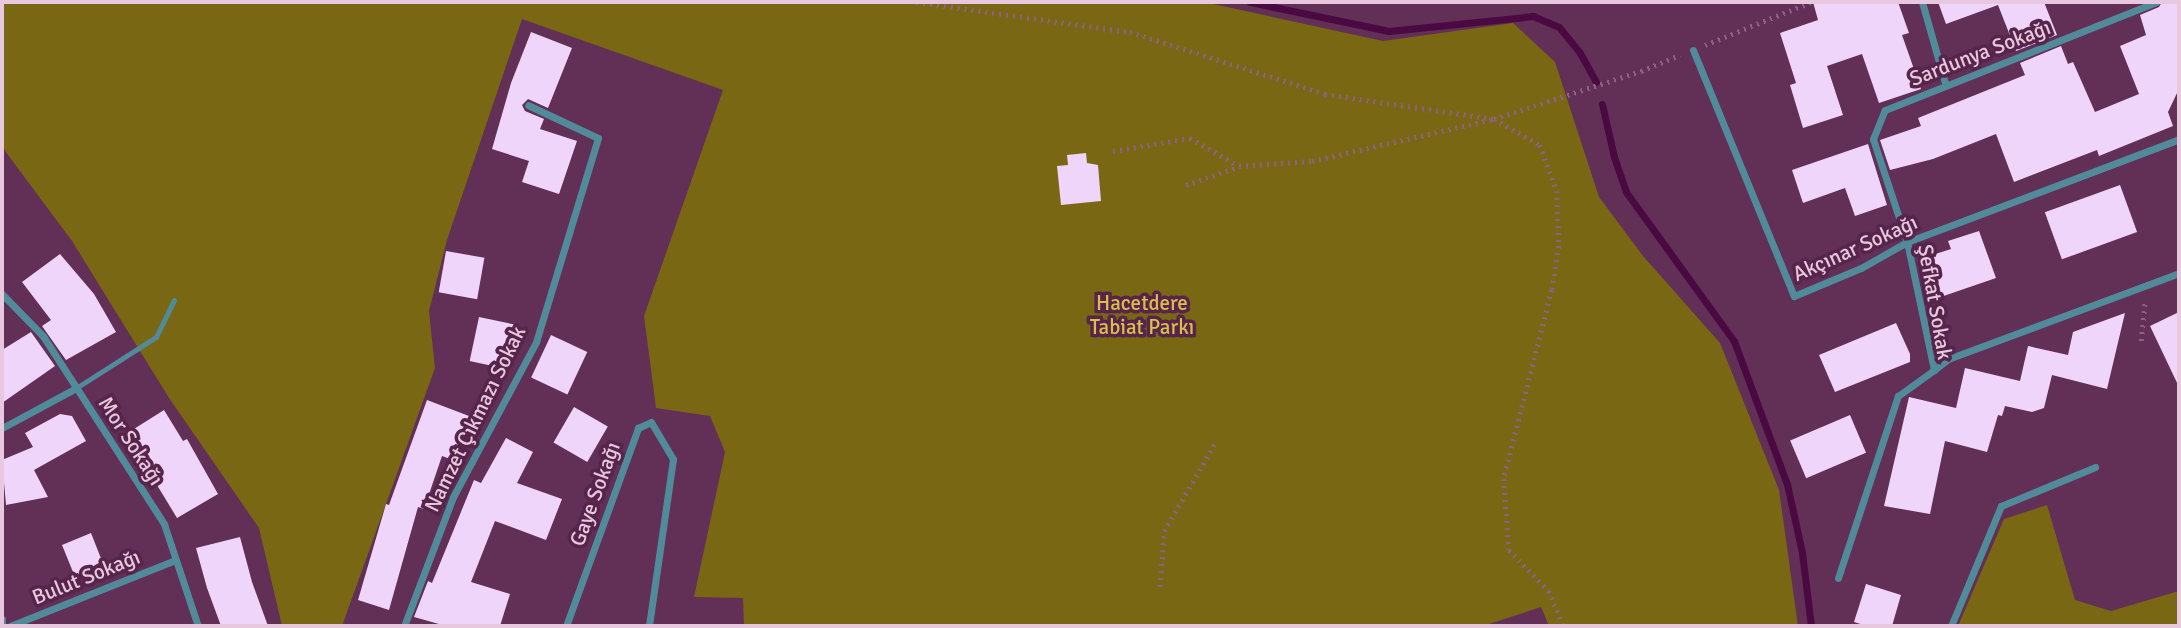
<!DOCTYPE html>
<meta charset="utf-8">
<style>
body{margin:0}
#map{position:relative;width:2181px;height:628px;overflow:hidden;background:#622f57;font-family:Signika,sans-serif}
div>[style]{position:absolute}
.green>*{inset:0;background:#796713}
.stream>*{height:7px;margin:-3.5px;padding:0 3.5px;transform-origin:3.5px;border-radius:3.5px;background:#4b0941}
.building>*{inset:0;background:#f0d5fb;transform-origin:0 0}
.path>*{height:4.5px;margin-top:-2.25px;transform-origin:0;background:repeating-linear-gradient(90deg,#8e6183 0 2px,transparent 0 7px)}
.lane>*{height:5px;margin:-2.5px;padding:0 2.5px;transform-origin:2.5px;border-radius:2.5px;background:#518b9a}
.street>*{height:7px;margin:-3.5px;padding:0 3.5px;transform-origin:3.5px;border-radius:3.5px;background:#518b9a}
span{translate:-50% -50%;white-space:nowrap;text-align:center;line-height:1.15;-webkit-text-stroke:7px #57254c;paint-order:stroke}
.street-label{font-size:21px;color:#e7c8de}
.park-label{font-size:21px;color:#dbbf48}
.frame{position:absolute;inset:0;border:4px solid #e7c8de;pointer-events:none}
</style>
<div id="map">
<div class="green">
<div style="clip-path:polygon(2px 2px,1204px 2px,1383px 41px,1513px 23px,1555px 62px,1599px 197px,1643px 256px,1720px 343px,1779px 490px,1798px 626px,1549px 626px,1541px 607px,1483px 626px,744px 626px,743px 598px,694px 597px,725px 452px,710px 416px,656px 408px,644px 316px,723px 90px,522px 19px,447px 240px,429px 311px,435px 368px,342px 626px,282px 626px,259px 528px,169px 398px,72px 241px,5px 151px,2px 140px)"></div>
<div style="clip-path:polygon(2047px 505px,2075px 600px,2111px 611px,2179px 591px,2179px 626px,1958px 626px,2004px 519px)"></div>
</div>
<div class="stream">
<div style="left:1250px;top:2px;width:142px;rotate:11.8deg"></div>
<div style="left:1389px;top:31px;width:145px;rotate:-5.9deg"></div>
<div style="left:1533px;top:16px;width:28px;rotate:23deg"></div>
<div style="left:1559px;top:27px;width:33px;rotate:51deg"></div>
<div style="left:1580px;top:53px;width:33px;rotate:61deg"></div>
<div style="left:1602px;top:104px;width:54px;rotate:77.2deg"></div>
<div style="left:1614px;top:157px;width:37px;rotate:71deg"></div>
<div style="left:1626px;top:192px;width:184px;rotate:54.1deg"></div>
<div style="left:1734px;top:341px;width:153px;rotate:69.7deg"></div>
<div style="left:1787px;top:484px;width:71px;rotate:77.7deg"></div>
<div style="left:1802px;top:553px;width:74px;rotate:83deg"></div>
</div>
<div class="building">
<div style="clip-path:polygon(1813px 2px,1898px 2px,1909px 33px,1902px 35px,1921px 89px,1879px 103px,1862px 54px,1827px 66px,1843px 115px,1803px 128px,1790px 85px,1796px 83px,1780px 33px,1818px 20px)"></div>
<div style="clip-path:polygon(1938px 2px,2044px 2px,2057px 35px,2016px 51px,1998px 5px,1946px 24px)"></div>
<div style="clip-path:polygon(2162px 2px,2179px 2px,2179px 89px,2168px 112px,2173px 126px,2099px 156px,2097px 150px,2014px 182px,1996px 134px,1933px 159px,1890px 170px,1880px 140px,1921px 126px,1918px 118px,2025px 75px,2020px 63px,2061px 46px,2068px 64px,2073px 62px,2095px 112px,2139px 94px,2120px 46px,2146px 35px,2140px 15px,2159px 7px)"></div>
<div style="clip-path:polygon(531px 32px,572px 48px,548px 108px,528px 99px,522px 105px,525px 111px,544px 119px,540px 129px,577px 141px,559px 194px,522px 182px,529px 161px,492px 149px,511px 83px)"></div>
<div style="clip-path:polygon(1868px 144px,1887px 205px,1855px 216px,1845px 188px,1803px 203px,1792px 170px)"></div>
<div style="clip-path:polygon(1086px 153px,1087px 163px,1098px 165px,1101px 201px,1061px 205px,1057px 166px,1068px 165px,1067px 155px)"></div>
<div style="left:2120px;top:185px;width:50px;height:80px;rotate:70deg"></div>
<div style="clip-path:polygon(1979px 231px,1996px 278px,1929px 301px,1917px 260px,1951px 249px,1948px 241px)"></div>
<div style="left:446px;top:251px;width:39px;height:42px;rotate:10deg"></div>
<div style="clip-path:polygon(60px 254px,94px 294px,116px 332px,66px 360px,42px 326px,51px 320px,22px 282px)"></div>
<div style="clip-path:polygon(2179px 312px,2179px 387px,2150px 326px)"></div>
<div style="clip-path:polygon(2125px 313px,2107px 389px,2052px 375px,2044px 408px,2032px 412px,2005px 406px,2002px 416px,1998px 415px,1987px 452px,1945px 441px,1930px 514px,1884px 506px,1909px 397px,1956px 408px,1965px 368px,2020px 381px,2028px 346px,2068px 355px,2073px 332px)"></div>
<div style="left:479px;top:317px;width:39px;height:45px;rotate:12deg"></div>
<div style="clip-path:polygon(1896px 323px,1910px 354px,1910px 362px,1835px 392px,1819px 355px)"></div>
<div style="clip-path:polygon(31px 332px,55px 366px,2px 403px,2px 350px)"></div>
<div style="left:551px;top:335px;width:40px;height:47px;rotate:25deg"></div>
<div style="clip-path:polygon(427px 400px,469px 416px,453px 460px,442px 456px,424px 509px,418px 507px,389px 610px,358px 600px,386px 504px,389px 505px)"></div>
<div style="left:574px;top:407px;width:39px;height:41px;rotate:30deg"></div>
<div style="clip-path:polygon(164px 410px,183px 441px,187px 439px,218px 494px,177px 518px,126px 434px)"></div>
<div style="clip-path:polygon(60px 414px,72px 416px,86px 441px,34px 470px,48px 497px,6px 505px,2px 460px,33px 447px,25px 433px)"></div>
<div style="left:1850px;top:415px;width:41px;height:65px;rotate:67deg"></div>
<div style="clip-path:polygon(506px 438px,533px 452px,517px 483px,562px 499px,546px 540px,495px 521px,471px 582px,510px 594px,500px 626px,446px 626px,414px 617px,428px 581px,432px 583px,474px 480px,481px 483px)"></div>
<div style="clip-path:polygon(91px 533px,102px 561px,75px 577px,62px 545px)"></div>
<div style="clip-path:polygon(240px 537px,252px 582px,268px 626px,221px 626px,207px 588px,196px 548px)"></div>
<div style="clip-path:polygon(1866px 584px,1901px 595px,1892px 626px,1867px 626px,1854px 622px)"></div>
</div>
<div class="path">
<div style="left:916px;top:2px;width:216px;rotate:8deg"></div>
<div style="left:1130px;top:32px;width:205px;rotate:17.6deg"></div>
<div style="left:1325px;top:94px;width:171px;rotate:8.4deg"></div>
<div style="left:1494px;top:119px;width:53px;rotate:29.5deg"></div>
<div style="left:1540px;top:145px;width:49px;rotate:69.7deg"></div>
<div style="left:1557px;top:191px;width:55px;rotate:87.9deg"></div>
<div style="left:1559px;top:246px;width:45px;rotate:99deg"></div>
<div style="left:1552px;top:290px;width:195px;rotate:104.3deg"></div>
<div style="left:1504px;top:479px;width:71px;rotate:86deg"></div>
<div style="left:1509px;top:550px;width:57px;rotate:45.7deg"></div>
<div style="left:1549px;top:591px;width:38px;rotate:68deg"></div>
<div style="left:1705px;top:45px;width:114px;rotate:-22.1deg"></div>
<div style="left:1113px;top:151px;width:78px;rotate:-9.6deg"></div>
<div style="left:1190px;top:138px;width:56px;rotate:29.7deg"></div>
<div style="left:1239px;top:166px;width:73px;rotate:-3.9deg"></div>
<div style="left:1312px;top:161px;width:187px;rotate:-13deg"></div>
<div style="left:1494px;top:119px;width:155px;rotate:-18.1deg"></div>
<div style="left:1641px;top:71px;width:42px;rotate:-22.3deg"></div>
<div style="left:1186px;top:185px;width:55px;rotate:-19.1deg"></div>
<div style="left:2141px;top:341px;width:41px;rotate:-84.4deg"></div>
<div style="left:1160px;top:587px;width:56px;rotate:-85.9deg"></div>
<div style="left:1164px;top:531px;width:102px;rotate:-59.9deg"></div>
</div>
<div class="lane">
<div style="left:76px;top:388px;width:95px;rotate:-32.5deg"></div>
<div style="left:156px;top:337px;width:41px;rotate:-64.1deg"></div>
</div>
<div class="street">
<div style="left:1922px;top:2px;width:87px;rotate:74.1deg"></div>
<div style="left:1693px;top:50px;width:266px;rotate:67.7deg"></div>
<div style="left:1794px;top:296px;width:73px;rotate:-22.7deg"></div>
<div style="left:1861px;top:268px;width:53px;rotate:-29.5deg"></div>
<div style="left:1907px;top:242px;width:291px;rotate:-20.7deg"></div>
<div style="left:2px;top:294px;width:59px;rotate:45.7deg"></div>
<div style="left:43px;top:336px;width:224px;rotate:57.2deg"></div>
<div style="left:164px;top:524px;width:108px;rotate:71.6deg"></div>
<div style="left:1934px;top:370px;width:18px;rotate:-38deg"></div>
<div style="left:1948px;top:359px;width:246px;rotate:-20.4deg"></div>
<div style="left:2px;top:428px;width:84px;rotate:-28.4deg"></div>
<div style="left:1838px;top:578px;width:192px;rotate:-71.8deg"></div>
<div style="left:1898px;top:396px;width:44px;rotate:-35.8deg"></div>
<div style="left:1934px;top:370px;width:131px;rotate:-101.9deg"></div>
<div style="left:1907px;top:242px;width:108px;rotate:-108.3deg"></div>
<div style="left:1873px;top:139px;width:31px;rotate:-68deg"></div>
<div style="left:1885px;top:110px;width:292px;rotate:-21.7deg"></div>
<div style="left:2px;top:619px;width:7px;rotate:90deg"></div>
<div style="left:10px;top:626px;width:178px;rotate:-21.8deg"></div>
<div style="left:404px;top:626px;width:138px;rotate:-69.2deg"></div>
<div style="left:453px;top:497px;width:176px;rotate:-61.8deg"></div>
<div style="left:536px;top:342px;width:213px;rotate:-73.1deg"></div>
<div style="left:598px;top:138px;width:77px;rotate:-154.8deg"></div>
<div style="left:566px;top:626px;width:211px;rotate:-70deg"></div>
<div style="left:638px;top:428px;width:14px;rotate:-25deg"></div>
<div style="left:651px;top:422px;width:43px;rotate:59.3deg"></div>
<div style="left:673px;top:459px;width:169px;rotate:98.2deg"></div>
<div style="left:1951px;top:626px;width:130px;rotate:-67.4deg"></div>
<div style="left:2001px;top:506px;width:102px;rotate:-22.5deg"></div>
</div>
<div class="street-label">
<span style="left:1980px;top:53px;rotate:-21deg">Sardunya Sokağı</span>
<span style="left:1855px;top:248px;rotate:-24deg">Akçınar Sokağı</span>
<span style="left:1935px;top:302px;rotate:80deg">Şefkat Sokak</span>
<span style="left:475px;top:419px;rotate:-64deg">Namzet Çıkmazı Sokak</span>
<span style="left:131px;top:441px;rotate:57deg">Mor Sokağı</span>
<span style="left:595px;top:494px;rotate:-70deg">Gaye Sokağı</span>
<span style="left:86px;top:577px;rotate:-22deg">Bulut Sokağı</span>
</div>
<div class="park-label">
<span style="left:1142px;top:315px">Hacetdere<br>Tabiat Parkı</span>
</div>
<div class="frame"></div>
</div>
